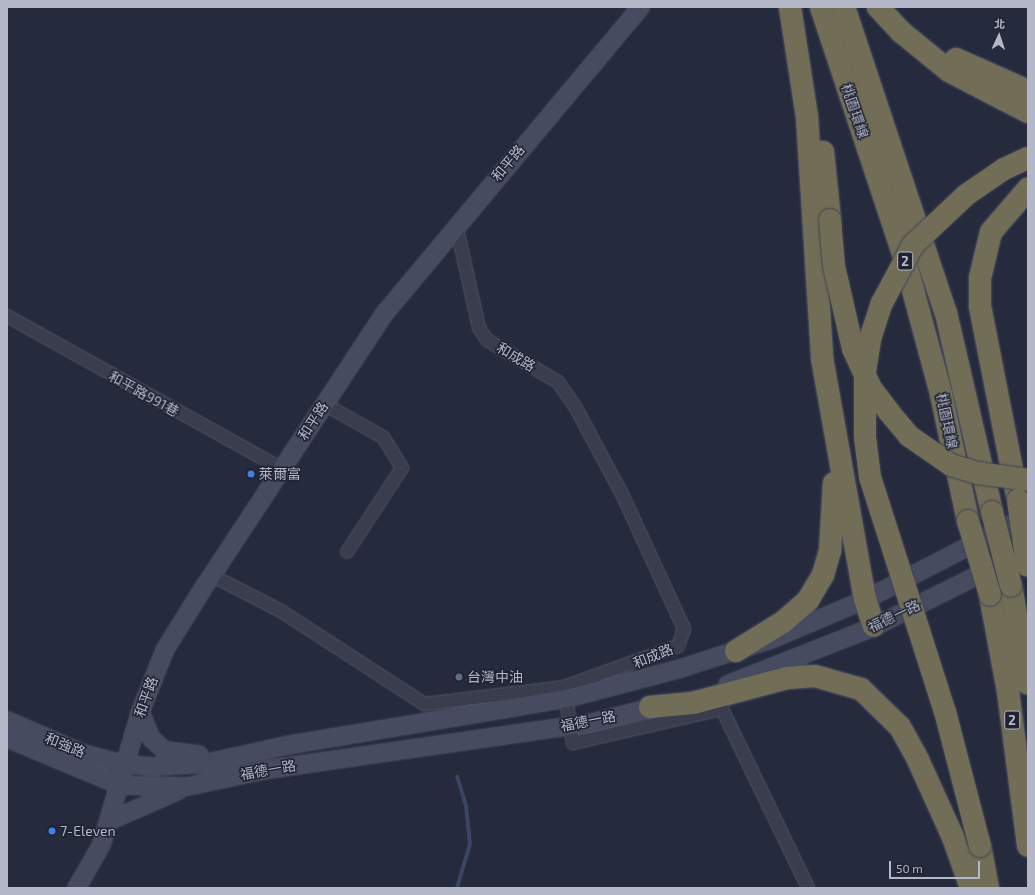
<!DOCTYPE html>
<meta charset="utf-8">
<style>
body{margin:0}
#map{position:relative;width:1035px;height:895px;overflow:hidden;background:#252a3d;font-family:"Exo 2","Noto Sans TC",sans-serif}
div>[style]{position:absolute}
.stream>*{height:3.5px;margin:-1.75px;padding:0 1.75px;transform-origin:1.75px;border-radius:1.75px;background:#3b4465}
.roads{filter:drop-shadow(0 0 1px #515565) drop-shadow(0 0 1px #515565)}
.street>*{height:12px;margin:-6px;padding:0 6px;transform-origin:6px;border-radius:6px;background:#393d4d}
.secondary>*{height:17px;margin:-8.5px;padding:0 8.5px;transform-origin:8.5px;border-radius:8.5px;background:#474b5f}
.highway>*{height:22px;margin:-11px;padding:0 11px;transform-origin:11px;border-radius:11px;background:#726d56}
.bridges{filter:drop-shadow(0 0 1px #414555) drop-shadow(0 0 1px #414555)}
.highway-bridge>*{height:22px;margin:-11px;padding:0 11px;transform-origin:11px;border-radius:11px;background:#726d56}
.dots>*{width:11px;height:11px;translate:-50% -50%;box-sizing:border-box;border:2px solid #1e2232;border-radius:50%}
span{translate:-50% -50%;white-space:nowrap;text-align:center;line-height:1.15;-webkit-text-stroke:3px #1e2232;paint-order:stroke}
.shield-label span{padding:1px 3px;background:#1e2232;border:1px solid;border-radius:3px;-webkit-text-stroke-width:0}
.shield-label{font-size:13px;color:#b5b8c8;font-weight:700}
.street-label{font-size:14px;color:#b5b8c8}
.poi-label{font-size:14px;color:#b5b8c8}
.left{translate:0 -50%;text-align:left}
.frame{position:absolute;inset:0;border:8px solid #b5b8c8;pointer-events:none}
.north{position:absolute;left:979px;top:16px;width:40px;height:40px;-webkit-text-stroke:3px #1e2232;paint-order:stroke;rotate:3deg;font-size:11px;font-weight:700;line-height:16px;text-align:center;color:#b5b8c8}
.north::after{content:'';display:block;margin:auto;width:14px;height:18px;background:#b5b8c8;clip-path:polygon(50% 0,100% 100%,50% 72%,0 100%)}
.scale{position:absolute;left:889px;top:861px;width:91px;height:18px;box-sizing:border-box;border:2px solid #b5b8c8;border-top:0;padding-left:5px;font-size:12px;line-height:14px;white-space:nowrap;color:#b5b8c8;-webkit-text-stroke:3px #1e2232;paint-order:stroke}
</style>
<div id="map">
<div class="stream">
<div style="left:457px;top:888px;width:46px;rotate:-73.5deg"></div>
<div style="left:470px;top:844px;width:38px;rotate:-96deg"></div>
<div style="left:466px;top:806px;width:30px;rotate:-107deg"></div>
</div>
<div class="roads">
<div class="street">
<div style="left:456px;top:224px;width:107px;rotate:77.5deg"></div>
<div style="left:479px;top:328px;width:14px;rotate:56deg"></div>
<div style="left:487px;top:340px;width:82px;rotate:30.6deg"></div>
<div style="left:558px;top:382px;width:32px;rotate:55deg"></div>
<div style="left:576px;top:408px;width:98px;rotate:61.9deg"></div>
<div style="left:622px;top:494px;width:149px;rotate:65.3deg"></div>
<div style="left:684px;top:629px;width:18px;rotate:109deg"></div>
<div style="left:678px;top:646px;width:121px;rotate:160.2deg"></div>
<div style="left:564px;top:687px;width:57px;rotate:80.9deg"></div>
<div style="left:573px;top:743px;width:153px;rotate:-12.9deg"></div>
<div style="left:722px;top:709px;width:199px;rotate:64.3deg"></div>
<div style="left:7px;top:316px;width:315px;rotate:29.1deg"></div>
<div style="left:324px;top:404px;width:68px;rotate:29.2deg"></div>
<div style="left:383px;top:437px;width:36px;rotate:58deg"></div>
<div style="left:402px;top:468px;width:100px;rotate:123.2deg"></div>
<div style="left:211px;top:575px;width:79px;rotate:27.2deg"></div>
<div style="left:281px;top:611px;width:171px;rotate:33deg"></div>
<div style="left:424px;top:704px;width:141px;rotate:-6.9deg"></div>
</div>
<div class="secondary">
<div style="left:727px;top:684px;width:158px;rotate:-21.5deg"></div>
<div style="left:874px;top:626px;width:157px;rotate:-26.4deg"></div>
<div style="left:140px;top:711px;width:28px;rotate:69deg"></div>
<div style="left:150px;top:737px;width:19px;rotate:43deg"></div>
<div style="left:164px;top:750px;width:35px;rotate:7deg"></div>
<div style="left:7px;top:720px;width:83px;rotate:23.5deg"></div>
<div style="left:83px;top:753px;width:42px;rotate:15deg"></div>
<div style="left:124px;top:764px;width:31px;rotate:4deg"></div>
<div style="left:155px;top:766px;width:49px;rotate:-3.5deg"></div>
<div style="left:204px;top:763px;width:83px;rotate:-12.5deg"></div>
<div style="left:285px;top:745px;width:285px;rotate:-9.5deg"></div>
<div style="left:566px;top:698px;width:118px;rotate:-14.7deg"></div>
<div style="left:680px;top:668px;width:98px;rotate:-17.9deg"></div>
<div style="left:773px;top:638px;width:100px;rotate:-23deg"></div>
<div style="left:865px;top:599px;width:183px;rotate:-27.3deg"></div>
<div style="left:7px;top:738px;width:122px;rotate:22.6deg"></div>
<div style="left:120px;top:785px;width:67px;rotate:0.9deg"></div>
<div style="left:187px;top:786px;width:82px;rotate:-12deg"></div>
<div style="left:267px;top:769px;width:329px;rotate:-8.2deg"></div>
<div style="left:593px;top:722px;width:71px;rotate:-14.6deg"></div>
<div style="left:110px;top:820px;width:74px;rotate:-23.8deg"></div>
<div style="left:76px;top:888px;width:51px;rotate:-60.4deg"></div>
<div style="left:101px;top:844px;width:139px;rotate:-73.7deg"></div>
<div style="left:140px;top:711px;width:66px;rotate:-68.5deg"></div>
<div style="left:164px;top:650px;width:68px;rotate:-58.2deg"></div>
<div style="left:200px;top:592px;width:334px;rotate:-56.6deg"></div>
<div style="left:384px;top:313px;width:399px;rotate:-50.1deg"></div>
</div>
<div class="highway">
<div style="left:790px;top:7px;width:111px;rotate:81.2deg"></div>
<div style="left:807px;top:117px;width:241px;rotate:86.4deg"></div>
<div style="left:822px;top:358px;width:245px;rotate:79.9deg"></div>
<div style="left:865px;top:599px;width:28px;rotate:72deg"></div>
<div style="left:821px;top:7px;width:259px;rotate:71.6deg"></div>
<div style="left:903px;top:253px;width:146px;rotate:74.9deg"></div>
<div style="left:941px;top:394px;width:130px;rotate:78deg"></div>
<div style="left:844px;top:7px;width:323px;rotate:71.6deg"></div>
<div style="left:946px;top:313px;width:204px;rotate:77deg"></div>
<div style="left:878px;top:7px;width:33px;rotate:47deg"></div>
<div style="left:900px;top:31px;width:63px;rotate:39.2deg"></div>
<div style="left:949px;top:71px;width:89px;rotate:27.4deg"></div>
<div style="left:956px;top:59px;width:79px;rotate:24deg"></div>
<div style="left:823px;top:152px;width:68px;rotate:84.1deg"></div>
<div style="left:1017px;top:495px;width:193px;rotate:-101.1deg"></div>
<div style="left:980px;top:306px;width:28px;rotate:-90deg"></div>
<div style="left:980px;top:278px;width:47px;rotate:-76.6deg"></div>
<div style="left:991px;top:232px;width:57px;rotate:-49.3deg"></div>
<div style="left:1011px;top:586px;width:99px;rotate:80.2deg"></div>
<div style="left:990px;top:595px;width:98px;rotate:79.4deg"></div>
<div style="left:1008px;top:691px;width:156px;rotate:82.6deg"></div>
<div style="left:736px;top:651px;width:55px;rotate:-31.7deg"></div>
<div style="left:783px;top:622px;width:33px;rotate:-41deg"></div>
<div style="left:808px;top:600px;width:29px;rotate:-59deg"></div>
<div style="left:823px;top:575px;width:25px;rotate:-74deg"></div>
<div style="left:830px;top:551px;width:68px;rotate:-86.6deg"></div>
<div style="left:650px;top:707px;width:43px;rotate:-5.3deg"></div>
<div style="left:693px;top:703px;width:97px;rotate:-14.9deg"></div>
<div style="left:787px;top:678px;width:28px;rotate:-4deg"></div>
<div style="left:815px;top:676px;width:48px;rotate:15.8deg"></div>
<div style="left:861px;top:689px;width:54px;rotate:44.3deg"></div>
<div style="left:900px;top:727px;width:38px;rotate:61deg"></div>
<div style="left:918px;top:760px;width:85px;rotate:65.6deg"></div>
<div style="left:953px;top:837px;width:54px;rotate:70.6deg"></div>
<div style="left:980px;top:846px;width:43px;rotate:79.2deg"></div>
</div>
</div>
<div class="bridges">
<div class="highway-bridge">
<div style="left:830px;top:220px;width:46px;rotate:85deg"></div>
<div style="left:834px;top:266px;width:85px;rotate:77.1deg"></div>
<div style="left:853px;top:349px;width:43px;rotate:65.2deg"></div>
<div style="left:871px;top:388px;width:30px;rotate:53deg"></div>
<div style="left:889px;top:412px;width:31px;rotate:50deg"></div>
<div style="left:909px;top:436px;width:51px;rotate:34.6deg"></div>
<div style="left:951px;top:465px;width:28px;rotate:17deg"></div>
<div style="left:978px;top:473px;width:50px;rotate:8deg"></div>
<div style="left:1018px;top:500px;width:66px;rotate:82.1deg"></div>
<div style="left:992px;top:512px;width:76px;rotate:75.6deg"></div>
<div style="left:968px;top:521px;width:77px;rotate:73.4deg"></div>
<div style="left:980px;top:846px;width:138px;rotate:-104.6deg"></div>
<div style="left:945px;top:712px;width:247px;rotate:-107.7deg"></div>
<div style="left:870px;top:477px;width:40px;rotate:-97.1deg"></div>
<div style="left:865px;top:437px;width:65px;rotate:-90deg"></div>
<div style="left:865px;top:372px;width:33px;rotate:-81deg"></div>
<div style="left:870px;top:339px;width:38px;rotate:-72deg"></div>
<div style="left:882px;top:303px;width:66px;rotate:-61.9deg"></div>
<div style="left:913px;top:245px;width:73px;rotate:-43.3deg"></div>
<div style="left:966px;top:195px;width:46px;rotate:-34.4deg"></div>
<div style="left:1004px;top:169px;width:26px;rotate:-25deg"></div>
</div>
</div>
<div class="dots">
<div style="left:251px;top:474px;background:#3f7fe0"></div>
<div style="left:459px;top:677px;background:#5c6f8a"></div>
<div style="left:52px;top:831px;background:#3f7fe0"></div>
</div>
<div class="shield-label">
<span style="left:905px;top:261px">2</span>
<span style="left:1012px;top:720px">2</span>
</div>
<div class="street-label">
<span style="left:855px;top:111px;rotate:71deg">桃園環線</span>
<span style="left:508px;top:163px;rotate:-50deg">和平路</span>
<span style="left:516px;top:357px;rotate:31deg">和成路</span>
<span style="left:144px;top:394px;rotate:29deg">和平路991巷</span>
<span style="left:313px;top:421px;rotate:-57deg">和平路</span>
<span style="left:947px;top:421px;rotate:78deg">桃園環線</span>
<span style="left:894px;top:616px;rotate:-26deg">福德一路</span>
<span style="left:653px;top:656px;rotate:-22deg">和成路</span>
<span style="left:146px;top:697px;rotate:-70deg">和平路</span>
<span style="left:588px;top:721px;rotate:-11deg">福德一路</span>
<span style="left:65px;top:745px;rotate:22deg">和強路</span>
<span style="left:268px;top:770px;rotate:-10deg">福德一路</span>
</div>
<div class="poi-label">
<span class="left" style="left:259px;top:474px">萊爾富</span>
<span class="left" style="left:467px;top:677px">台灣中油</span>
<span class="left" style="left:60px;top:831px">7-Eleven</span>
</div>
<div class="frame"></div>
<div class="north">北</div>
<div class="scale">50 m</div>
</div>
